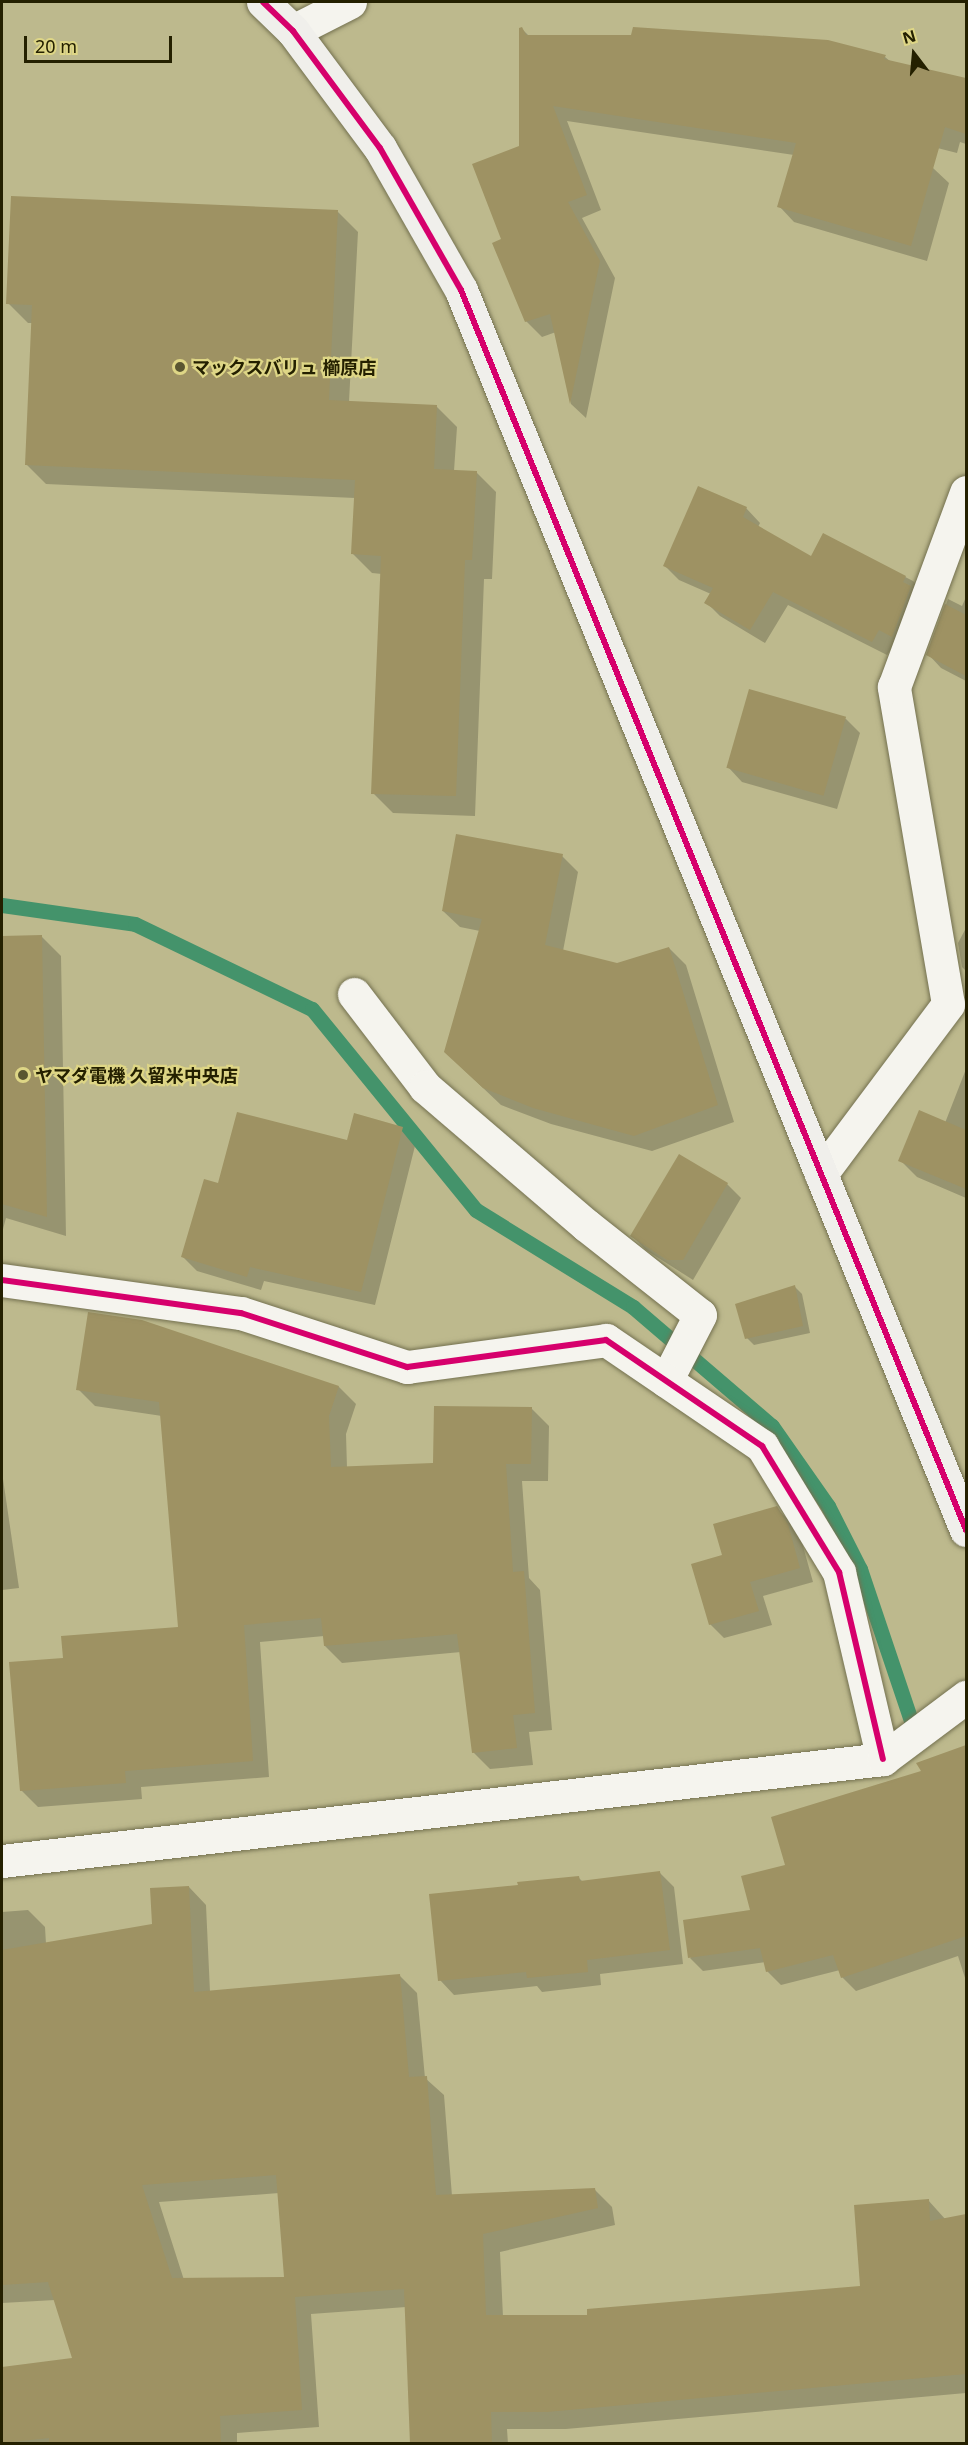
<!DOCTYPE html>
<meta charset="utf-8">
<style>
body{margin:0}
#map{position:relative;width:968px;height:2445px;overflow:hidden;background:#bdb98d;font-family:"Noto Sans","Noto Sans JP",sans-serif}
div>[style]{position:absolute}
.shadow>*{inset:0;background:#0003}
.stream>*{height:15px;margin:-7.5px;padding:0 7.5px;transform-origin:7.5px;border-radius:7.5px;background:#44936b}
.building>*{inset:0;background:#9e9263;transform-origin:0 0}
.roads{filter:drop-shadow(0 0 2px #747150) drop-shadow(0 0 2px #747150)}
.street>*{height:33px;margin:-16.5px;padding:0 16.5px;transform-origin:16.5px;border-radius:16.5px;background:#f5f4ee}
.secondary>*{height:33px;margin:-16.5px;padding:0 16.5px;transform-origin:16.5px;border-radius:16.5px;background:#f0efeb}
.cycleway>*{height:6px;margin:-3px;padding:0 3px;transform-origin:3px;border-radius:3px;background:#d6006c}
.dots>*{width:16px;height:16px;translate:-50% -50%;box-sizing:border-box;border:3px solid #ded686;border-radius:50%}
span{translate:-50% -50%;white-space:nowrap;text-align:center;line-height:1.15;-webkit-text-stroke:4.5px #ded686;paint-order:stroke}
.poi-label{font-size:18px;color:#242000;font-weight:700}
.left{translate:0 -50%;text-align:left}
.frame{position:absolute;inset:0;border:3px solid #242000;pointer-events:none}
.north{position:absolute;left:884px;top:24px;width:60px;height:60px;-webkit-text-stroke:4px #ded686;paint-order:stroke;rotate:344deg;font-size:16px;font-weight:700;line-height:24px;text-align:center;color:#242000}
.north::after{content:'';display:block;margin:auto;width:21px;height:27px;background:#242000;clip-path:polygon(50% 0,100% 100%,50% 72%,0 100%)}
.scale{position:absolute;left:24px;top:36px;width:148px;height:27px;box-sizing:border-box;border:3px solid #242000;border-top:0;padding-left:8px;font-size:18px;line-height:21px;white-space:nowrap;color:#242000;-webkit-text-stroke:4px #ded686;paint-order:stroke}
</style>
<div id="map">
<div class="shadow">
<div style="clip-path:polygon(522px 29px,530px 37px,885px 57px,891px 62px,966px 81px,966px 144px,960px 142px,957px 153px,902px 139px,949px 183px,927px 261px,794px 222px,779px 206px,794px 155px,567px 121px,601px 210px,582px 218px,615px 278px,586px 418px,571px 404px,556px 332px,542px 337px,526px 321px,503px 240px,521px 147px)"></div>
<div style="clip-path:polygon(338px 212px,358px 232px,349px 402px,437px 407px,457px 427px,454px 471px,476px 472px,496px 492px,492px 579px,484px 579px,475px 816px,393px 813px,373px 793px,382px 574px,372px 573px,352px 553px,355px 498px,46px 484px,26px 464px,33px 323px,28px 323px,8px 303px)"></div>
<div style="clip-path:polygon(746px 508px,760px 523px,758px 527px,811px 559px,824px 535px,913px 581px,927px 595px,887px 655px,788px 605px,765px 643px,720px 616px,706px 602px,711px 594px,679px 580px,665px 566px)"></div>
<div style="clip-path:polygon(966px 597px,966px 681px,941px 668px,928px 654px,948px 599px,962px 606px)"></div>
<div style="clip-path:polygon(750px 691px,846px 719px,860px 733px,837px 809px,742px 782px,728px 767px)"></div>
<div style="clip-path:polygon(562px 856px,578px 872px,563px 951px,617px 965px,669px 948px,686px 965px,734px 1122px,652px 1151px,551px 1124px,501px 1105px,462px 1068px,480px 931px,460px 927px,443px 911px)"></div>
<div style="clip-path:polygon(966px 928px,966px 971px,962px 967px,958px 943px)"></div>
<div style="clip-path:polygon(2px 937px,42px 937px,61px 956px,66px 1236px,6px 1218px,2px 1233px)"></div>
<div style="clip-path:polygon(966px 1069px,966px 1198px,917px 1177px,900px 1160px,945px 1123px)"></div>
<div style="clip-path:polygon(402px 1128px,416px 1142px,375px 1305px,264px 1281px,261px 1290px,197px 1271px,183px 1257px,348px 1142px)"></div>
<div style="clip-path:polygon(727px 1184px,741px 1198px,693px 1280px,646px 1250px,632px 1236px)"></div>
<div style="clip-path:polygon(795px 1287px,802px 1294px,810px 1333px,754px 1345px,747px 1338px)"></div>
<div style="clip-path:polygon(141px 1321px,339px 1387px,356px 1404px,346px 1434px,347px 1468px,435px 1464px,532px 1409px,549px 1426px,548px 1481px,522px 1481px,529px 1578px,540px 1590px,552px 1730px,529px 1732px,533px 1765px,490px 1769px,473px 1752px,461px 1652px,342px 1663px,325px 1646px,324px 1636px,260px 1642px,269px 1777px,141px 1787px,142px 1799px,38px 1807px,21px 1790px,64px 1659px,180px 1628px,162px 1416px,95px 1406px,78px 1389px)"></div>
<div style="clip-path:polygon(2px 1472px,19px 1588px,2px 1590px)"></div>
<div style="clip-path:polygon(776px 1508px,791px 1522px,801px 1539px,813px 1582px,763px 1596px,772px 1625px,724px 1638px,710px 1624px,724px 1556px)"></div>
<div style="clip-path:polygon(966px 1747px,966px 1981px,958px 1956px,856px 1991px,842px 1977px,840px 1970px,781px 1985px,767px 1971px,765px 1962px,703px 1971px,690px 1958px,752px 1911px,787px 1866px,924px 1771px,919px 1764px)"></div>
<div style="clip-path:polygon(660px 1873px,674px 1887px,683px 1964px,600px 1974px,601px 1985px,542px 1992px,537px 1986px,454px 1995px,440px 1980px,578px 1877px,583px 1882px)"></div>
<div style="clip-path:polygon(evenodd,189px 1887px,206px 1905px,210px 1992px,400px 1976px,417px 1993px,425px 2078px,444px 2095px,452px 2196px,594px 2189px,612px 2207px,615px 2225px,500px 2252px,503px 2317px,589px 2316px,862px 2287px,928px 2200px,946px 2220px,966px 2216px,966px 2393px,566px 2429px,507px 2429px,508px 2444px,412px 2444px,406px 2307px,311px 2314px,319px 2427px,237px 2433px,237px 2444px,2px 2444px,2px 2368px,74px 2360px,55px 2300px,2px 2303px,2px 1912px,28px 1910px,45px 1927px,46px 1944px,153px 1925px,189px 1887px,279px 2193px,286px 2278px,184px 2280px,159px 2202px,279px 2193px)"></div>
</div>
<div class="stream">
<div style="left:2px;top:905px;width:134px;rotate:8.1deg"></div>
<div style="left:135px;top:924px;width:196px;rotate:25.7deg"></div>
<div style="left:312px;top:1009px;width:259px;rotate:50.8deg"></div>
<div style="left:476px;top:1210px;width:185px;rotate:31.7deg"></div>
<div style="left:633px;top:1307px;width:183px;rotate:40.6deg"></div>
<div style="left:772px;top:1426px;width:98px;rotate:55deg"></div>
<div style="left:828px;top:1506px;width:71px;rotate:63.1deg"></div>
<div style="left:860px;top:1569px;width:175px;rotate:71.4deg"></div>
</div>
<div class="building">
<div style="clip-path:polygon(522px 27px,526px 35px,631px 35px,633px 27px,828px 40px,886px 55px,884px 59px,966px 78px,966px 134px,945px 127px,911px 246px,777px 207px,796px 143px,553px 106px,587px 195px,568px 202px,600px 261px,570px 404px,550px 314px,525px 322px,492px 243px,501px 239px,472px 164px,519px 146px,519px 28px)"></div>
<div style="clip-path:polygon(11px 196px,338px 210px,329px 400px,437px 405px,434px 469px,477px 471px,472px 560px,465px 560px,456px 796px,371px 794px,381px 556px,351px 554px,355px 480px,25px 465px,32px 305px,6px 304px)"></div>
<div style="clip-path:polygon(698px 486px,747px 507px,743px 517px,811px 556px,823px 533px,906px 576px,903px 582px,911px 586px,892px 637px,879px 630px,872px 642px,773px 592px,750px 630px,704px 603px,713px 588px,663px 566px)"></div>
<div style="clip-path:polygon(945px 604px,966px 615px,966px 676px,926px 655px)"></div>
<div style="left:749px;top:689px;width:101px;height:82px;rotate:16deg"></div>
<div style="clip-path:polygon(456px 834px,563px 854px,545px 945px,617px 963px,669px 947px,718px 1105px,634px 1136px,533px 1108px,483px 1088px,444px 1052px,482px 919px,442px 911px)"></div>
<div style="clip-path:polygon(42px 935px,47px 1217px,2px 1204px,2px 936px)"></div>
<div style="clip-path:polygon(919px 1110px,966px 1130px,966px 1189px,898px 1161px)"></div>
<div style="clip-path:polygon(237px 1112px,347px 1140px,354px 1113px,403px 1127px,361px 1292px,250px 1267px,247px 1277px,181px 1257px,204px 1179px,218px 1183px)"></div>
<div style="clip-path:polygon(679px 1154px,728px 1183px,683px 1260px,667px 1260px,630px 1236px)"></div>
<div style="clip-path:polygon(795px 1285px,803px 1326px,745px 1339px,735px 1304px)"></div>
<div style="clip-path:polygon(88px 1312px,142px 1320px,339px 1386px,329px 1416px,331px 1467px,433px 1463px,434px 1406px,532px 1407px,531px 1464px,506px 1464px,513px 1572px,524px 1571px,535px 1713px,513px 1715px,517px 1748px,472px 1753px,457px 1634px,324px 1646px,321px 1618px,244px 1625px,253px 1761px,125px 1771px,126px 1783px,20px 1791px,9px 1662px,63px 1658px,61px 1636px,178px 1627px,159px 1402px,76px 1390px)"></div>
<div style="clip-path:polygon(777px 1506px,788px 1524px,800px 1568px,750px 1582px,759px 1611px,709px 1625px,691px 1564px,722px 1555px,713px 1524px)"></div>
<div style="clip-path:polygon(966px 1745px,966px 1936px,841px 1978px,833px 1955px,766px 1972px,760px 1948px,688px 1958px,683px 1920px,750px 1910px,741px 1876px,785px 1865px,771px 1817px,921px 1771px,916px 1763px)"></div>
<div style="clip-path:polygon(660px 1871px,670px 1950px,587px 1960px,588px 1972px,527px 1978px,526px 1972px,438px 1981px,429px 1894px,518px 1885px,517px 1882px,579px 1876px,580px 1881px)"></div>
<div style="clip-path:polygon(evenodd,189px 1886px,194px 1992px,400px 1974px,409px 2077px,427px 2076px,436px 2195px,595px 2188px,598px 2208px,483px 2234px,486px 2315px,587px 2315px,587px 2309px,860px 2286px,854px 2205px,929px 2199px,930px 2221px,966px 2214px,966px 2374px,547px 2412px,491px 2412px,492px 2444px,410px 2444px,404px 2289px,295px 2297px,302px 2410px,220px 2416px,221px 2444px,49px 2444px,49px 2438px,2px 2443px,2px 2367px,72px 2358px,48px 2282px,2px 2285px,2px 1950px,152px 1924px,150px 1888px,189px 1886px,276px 2175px,284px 2277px,172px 2278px,142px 2185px,276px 2175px)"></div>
</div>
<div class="roads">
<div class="street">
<div style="left:293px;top:31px;width:64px;rotate:-27deg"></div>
<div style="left:354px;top:994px;width:117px;rotate:52.6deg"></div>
<div style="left:425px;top:1087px;width:212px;rotate:40.6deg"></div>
<div style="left:586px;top:1225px;width:145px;rotate:38.3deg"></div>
<div style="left:700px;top:1315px;width:74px;rotate:117.3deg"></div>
<div style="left:821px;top:1174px;width:212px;rotate:-53.2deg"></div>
<div style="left:948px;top:1004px;width:322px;rotate:-99.7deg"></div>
<div style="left:894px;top:687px;width:208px;rotate:-69.7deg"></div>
<div style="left:2px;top:1280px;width:241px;rotate:7.9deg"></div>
<div style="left:241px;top:1313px;width:175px;rotate:18deg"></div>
<div style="left:407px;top:1367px;width:201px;rotate:-7.7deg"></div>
<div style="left:606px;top:1340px;width:189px;rotate:34.2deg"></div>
<div style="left:762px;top:1446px;width:148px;rotate:58.6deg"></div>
<div style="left:839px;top:1572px;width:192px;rotate:76.8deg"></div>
<div style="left:2px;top:1861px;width:887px;rotate:-6.6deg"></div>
<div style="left:883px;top:1759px;width:104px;rotate:-36.8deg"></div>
</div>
<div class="secondary">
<div style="left:263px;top:2px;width:42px;rotate:44deg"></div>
<div style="left:293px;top:31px;width:146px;rotate:53.4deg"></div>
<div style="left:380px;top:148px;width:163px;rotate:60.3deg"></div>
<div style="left:461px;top:290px;width:1339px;rotate:67.84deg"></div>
</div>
</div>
<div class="cycleway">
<div style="left:263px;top:2px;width:42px;rotate:44deg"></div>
<div style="left:293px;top:31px;width:146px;rotate:53.4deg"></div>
<div style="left:380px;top:148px;width:163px;rotate:60.3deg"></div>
<div style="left:461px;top:290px;width:1339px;rotate:67.84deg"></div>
<div style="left:2px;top:1280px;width:241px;rotate:7.9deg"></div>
<div style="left:241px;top:1313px;width:175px;rotate:18deg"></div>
<div style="left:407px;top:1367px;width:201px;rotate:-7.7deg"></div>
<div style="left:606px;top:1340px;width:189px;rotate:34.2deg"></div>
<div style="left:762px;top:1446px;width:148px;rotate:58.6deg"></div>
<div style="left:839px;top:1572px;width:192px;rotate:76.8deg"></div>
</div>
<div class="dots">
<div style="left:180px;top:367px;background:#5a5631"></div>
<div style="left:23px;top:1075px;background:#5a5631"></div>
</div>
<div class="poi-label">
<span class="left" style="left:192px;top:367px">マックスバリュ 櫛原店</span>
<span class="left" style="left:35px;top:1075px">ヤマダ電機 久留米中央店</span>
</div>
<div class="frame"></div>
<div class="north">N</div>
<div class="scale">20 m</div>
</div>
